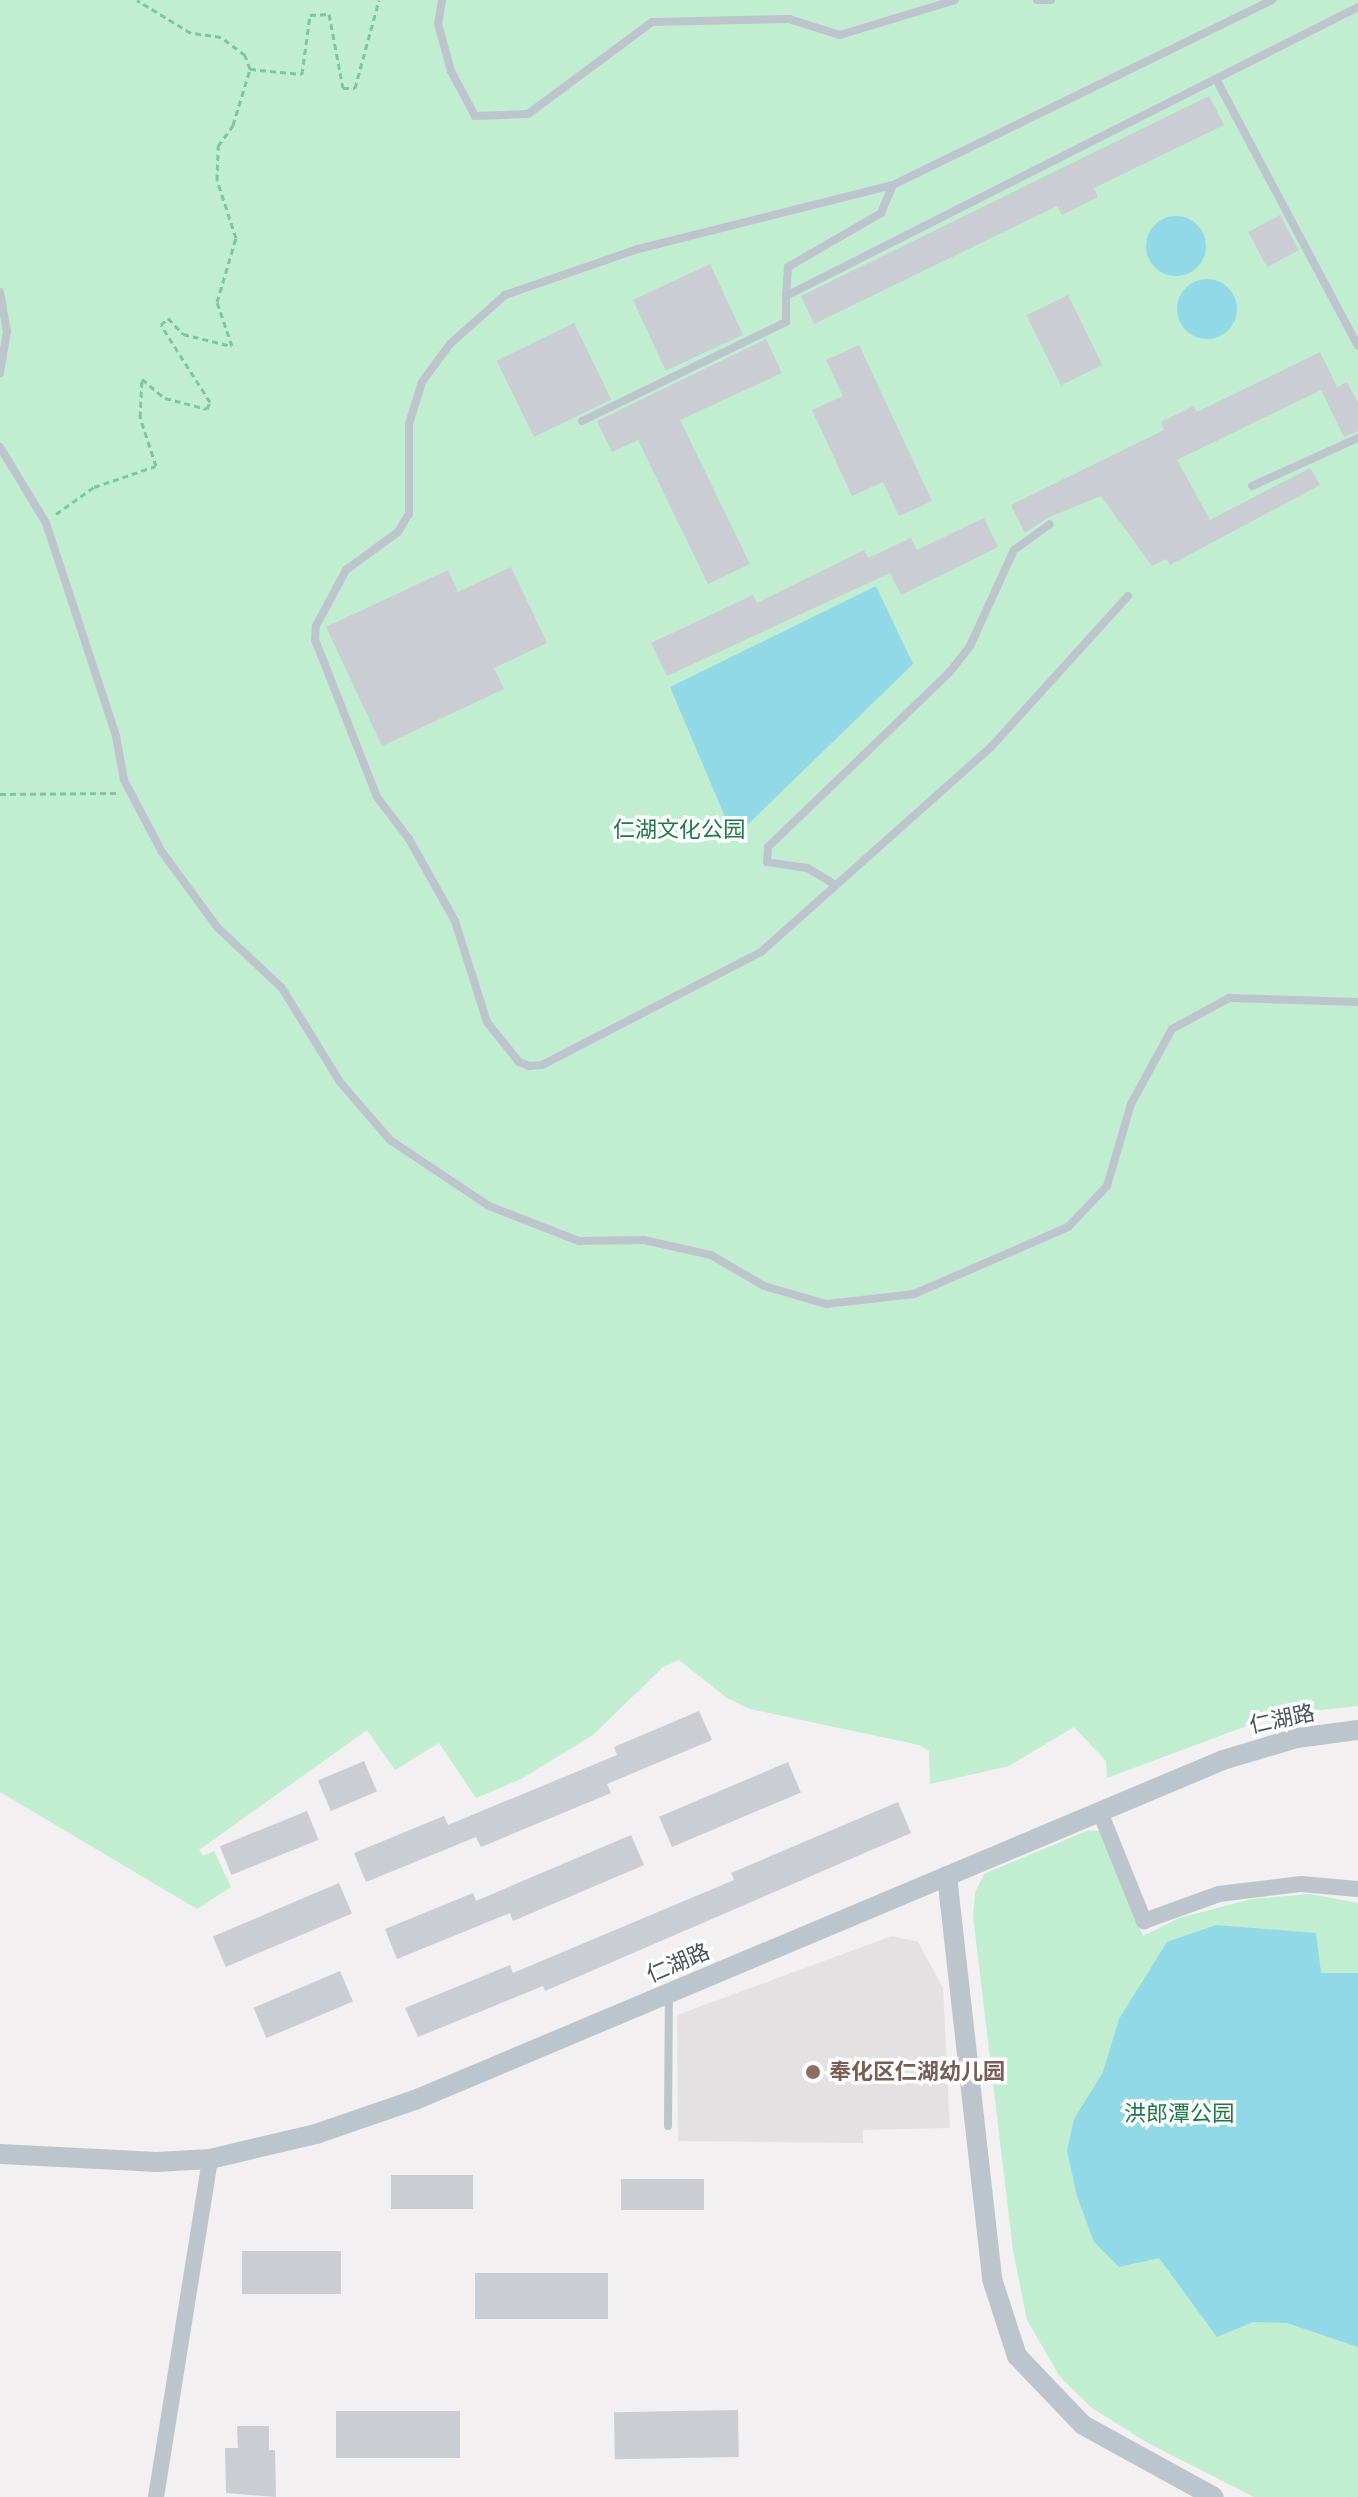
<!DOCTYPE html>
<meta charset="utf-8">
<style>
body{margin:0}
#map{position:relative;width:1358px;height:2497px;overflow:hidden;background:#f2f0f0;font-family:"Asap Condensed","Noto Sans SC",sans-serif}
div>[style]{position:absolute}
.education>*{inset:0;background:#e3e1e1}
.green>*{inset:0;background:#c1edd0}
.water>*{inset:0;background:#91d9e7}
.round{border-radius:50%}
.building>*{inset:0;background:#cacdd2;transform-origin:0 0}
.path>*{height:3px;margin-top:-1.5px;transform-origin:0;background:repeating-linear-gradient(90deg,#7bc89e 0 6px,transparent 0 10px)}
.service>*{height:8px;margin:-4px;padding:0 4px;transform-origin:4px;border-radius:4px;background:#bcc5cc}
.minor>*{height:16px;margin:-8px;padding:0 8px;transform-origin:8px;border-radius:8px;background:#bcc5cc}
.tertiary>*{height:20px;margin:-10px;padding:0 10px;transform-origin:10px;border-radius:10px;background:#bcc5cc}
.dots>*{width:22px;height:22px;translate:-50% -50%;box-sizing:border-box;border:4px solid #fff;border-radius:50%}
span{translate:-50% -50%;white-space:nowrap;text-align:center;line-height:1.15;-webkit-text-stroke:7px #fff;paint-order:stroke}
.park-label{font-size:22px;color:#1d7a47}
.street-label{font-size:22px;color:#49545c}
.education-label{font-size:22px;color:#785e54;font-weight:700}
.left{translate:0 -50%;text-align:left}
</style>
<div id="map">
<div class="education">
<div style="clip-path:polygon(892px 1936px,918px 1942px,943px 1988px,950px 2128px,863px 2130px,863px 2143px,678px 2141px,677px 2015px)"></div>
</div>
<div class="green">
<div style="clip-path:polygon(0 0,1358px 0,1358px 1706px,1276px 1715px,1107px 1778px,1106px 1761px,1074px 1727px,1009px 1766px,930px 1784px,929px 1751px,919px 1745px,750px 1709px,727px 1698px,679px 1660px,663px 1667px,593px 1735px,521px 1779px,476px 1798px,439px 1743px,395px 1770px,367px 1730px,199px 1850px,203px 1856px,214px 1851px,231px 1887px,197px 1909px,0 1792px)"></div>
<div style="clip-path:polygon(1089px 1830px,1100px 1831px,1143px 1936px,1179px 1918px,1252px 1899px,1310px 1894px,1358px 1903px,1358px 2497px,1254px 2497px,1146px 2442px,1092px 2408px,1060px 2377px,1027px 2320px,1013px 2250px,973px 1916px,975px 1893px,984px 1874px)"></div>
</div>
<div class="water">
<div class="round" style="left:1146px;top:216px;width:60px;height:60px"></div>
<div class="round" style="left:1177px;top:279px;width:60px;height:60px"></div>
<div style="clip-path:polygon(876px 586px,913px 664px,734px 838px,670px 687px)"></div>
<div style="clip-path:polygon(1216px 1925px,1316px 1933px,1321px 1973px,1358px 1973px,1358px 2347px,1287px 2323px,1253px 2322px,1217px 2337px,1159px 2258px,1119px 2267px,1094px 2242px,1077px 2196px,1067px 2151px,1074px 2119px,1103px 2072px,1119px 2019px,1167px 1942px)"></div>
</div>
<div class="building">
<div style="clip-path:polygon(1209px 96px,1224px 125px,1094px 188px,1098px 197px,1062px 215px,1057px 206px,814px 324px,801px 296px)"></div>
<div style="left:1280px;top:215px;width:40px;height:36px;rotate:62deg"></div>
<div style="left:710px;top:264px;width:78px;height:85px;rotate:65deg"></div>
<div style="left:1068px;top:295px;width:78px;height:46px;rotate:64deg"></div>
<div style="left:574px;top:323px;width:85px;height:86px;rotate:64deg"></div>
<div style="clip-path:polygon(766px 339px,782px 373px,680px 420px,750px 564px,708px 584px,638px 440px,612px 452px,597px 421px)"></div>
<div style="clip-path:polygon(859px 345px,932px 501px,899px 516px,883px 482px,852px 496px,812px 410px,843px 396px,826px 360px)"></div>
<div style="clip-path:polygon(1320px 352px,1337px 387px,1347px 382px,1358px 403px,1358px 431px,1344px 437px,1321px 390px,1177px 460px,1210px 520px,1310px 468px,1320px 485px,1170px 565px,1166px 559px,1152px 566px,1101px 496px,1047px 518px,1025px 533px,1011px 505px,1164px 430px,1161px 422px,1194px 406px,1197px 412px)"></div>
<div style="clip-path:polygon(984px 518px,998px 547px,901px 595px,890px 573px,667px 676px,651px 643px,753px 595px,757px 603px,864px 550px,868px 558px,911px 538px,917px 550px)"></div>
<div style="clip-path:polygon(511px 567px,547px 643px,494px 668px,504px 689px,382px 746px,326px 627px,448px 570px,458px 592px)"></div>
<div style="clip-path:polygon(699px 1711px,712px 1740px,607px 1784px,611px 1793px,481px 1847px,476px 1837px,366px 1882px,354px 1853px,444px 1816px,448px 1825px,617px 1755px,614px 1747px)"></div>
<div style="left:364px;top:1761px;width:33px;height:50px;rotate:67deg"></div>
<div style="left:788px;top:1762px;width:33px;height:140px;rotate:67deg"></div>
<div style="clip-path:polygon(898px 1802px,911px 1833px,545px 1991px,543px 1986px,418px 2037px,405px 2008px,510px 1965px,513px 1973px,734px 1880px,731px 1873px)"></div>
<div style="left:307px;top:1811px;width:31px;height:94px;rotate:68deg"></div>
<div style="clip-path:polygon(631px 1835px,644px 1865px,513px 1921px,510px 1913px,397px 1959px,385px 1929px,473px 1893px,476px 1901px)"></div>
<div style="left:339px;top:1883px;width:33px;height:137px;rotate:67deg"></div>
<div style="left:340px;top:1971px;width:33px;height:94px;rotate:67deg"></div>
<div style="left:473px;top:2175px;width:34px;height:82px;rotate:90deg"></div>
<div style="left:704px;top:2179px;width:31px;height:83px;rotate:90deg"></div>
<div style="left:242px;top:2251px;width:99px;height:43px"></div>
<div style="left:608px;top:2273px;width:46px;height:133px;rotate:90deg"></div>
<div style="left:738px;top:2410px;width:47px;height:124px;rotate:89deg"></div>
<div style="left:460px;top:2411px;width:47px;height:124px;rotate:90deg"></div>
<div style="clip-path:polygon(237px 2426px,269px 2426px,269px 2450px,275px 2450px,276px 2497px,226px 2493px,225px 2448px,238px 2448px)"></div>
</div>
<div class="path">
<div style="left:250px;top:69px;width:52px;rotate:5.5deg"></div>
<div style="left:302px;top:74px;width:60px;rotate:-82.3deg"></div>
<div style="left:310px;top:15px;width:19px;rotate:-3deg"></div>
<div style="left:329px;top:14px;width:75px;rotate:79.3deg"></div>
<div style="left:343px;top:88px;width:12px"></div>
<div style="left:355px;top:88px;width:91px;rotate:-74.7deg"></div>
<div style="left:56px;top:514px;width:47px;rotate:-35.4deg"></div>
<div style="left:94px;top:487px;width:65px;rotate:-18.7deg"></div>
<div style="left:156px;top:466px;width:52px;rotate:-108.1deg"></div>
<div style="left:140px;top:417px;width:38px;rotate:-87deg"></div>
<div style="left:142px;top:379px;width:30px;rotate:40deg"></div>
<div style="left:165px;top:398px;width:43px;rotate:14.7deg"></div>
<div style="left:207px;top:409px;width:8px;rotate:-67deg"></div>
<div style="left:210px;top:402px;width:91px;rotate:-122.5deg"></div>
<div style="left:161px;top:325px;width:10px;rotate:-45deg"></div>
<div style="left:168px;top:318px;width:22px;rotate:47deg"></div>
<div style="left:183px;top:334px;width:50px;rotate:13.8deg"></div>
<div style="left:232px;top:346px;width:46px;rotate:-108.8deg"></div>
<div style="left:217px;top:302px;width:67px;rotate:-73.5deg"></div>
<div style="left:236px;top:238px;width:61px;rotate:-108.1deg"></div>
<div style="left:217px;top:180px;width:34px;rotate:-88deg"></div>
<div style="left:218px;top:146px;width:26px;rotate:-54deg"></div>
<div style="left:233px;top:125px;width:59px;rotate:-73.1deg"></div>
<div style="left:250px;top:69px;width:15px;rotate:-110deg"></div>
<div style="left:245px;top:55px;width:30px;rotate:-143deg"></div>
<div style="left:221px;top:37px;width:30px;rotate:-172deg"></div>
<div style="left:191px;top:33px;width:63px;rotate:-148.6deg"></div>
<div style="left:0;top:794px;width:116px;rotate:-0.5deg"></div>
</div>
<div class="service">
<div style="left:442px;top:0;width:24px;rotate:99deg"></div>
<div style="left:438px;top:24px;width:49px;rotate:74.5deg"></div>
<div style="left:451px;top:71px;width:51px;rotate:61.9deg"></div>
<div style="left:475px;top:116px;width:53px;rotate:-2.2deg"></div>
<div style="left:528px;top:114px;width:154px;rotate:-36.6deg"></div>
<div style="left:652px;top:22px;width:137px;rotate:-1.3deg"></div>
<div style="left:789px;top:19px;width:53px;rotate:17.4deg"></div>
<div style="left:840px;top:35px;width:120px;rotate:-16.9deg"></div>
<div style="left:1037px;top:0;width:14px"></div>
<div style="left:1216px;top:79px;width:302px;rotate:62deg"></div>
<div style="left:0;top:292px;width:40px;rotate:80deg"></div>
<div style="left:7px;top:331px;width:43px;rotate:99.5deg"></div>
<div style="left:786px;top:296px;width:29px;rotate:-86deg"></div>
<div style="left:788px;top:267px;width:108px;rotate:-30.1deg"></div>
<div style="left:881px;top:213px;width:30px;rotate:-67deg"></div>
<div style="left:582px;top:421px;width:227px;rotate:-25.9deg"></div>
<div style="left:786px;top:322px;width:26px;rotate:-90deg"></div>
<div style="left:786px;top:296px;width:641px;rotate:-26.8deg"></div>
<div style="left:0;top:447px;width:89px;rotate:58.8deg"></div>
<div style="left:46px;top:523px;width:224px;rotate:71.8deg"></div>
<div style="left:116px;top:736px;width:45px;rotate:79.7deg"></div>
<div style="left:124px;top:780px;width:81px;rotate:62.2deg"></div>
<div style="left:162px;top:852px;width:93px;rotate:53.7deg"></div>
<div style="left:217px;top:927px;width:89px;rotate:43.2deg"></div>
<div style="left:282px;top:988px;width:110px;rotate:58.3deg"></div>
<div style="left:340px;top:1082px;width:77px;rotate:49.2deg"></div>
<div style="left:390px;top:1140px;width:119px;rotate:33.7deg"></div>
<div style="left:489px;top:1206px;width:97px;rotate:21.3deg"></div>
<div style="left:579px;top:1241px;width:65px;rotate:-0.9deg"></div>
<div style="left:644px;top:1240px;width:69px;rotate:12.6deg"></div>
<div style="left:711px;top:1255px;width:61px;rotate:30.3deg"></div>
<div style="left:764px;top:1286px;width:65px;rotate:16.2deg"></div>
<div style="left:826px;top:1304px;width:89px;rotate:-6.5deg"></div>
<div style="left:914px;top:1294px;width:168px;rotate:-23.5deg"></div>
<div style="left:1068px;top:1227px;width:57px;rotate:-46.4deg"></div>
<div style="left:1107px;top:1186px;width:85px;rotate:-73.7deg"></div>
<div style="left:1131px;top:1104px;width:85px;rotate:-61.3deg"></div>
<div style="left:1172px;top:1029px;width:65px;rotate:-28.5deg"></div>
<div style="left:1229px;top:998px;width:129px;rotate:1.8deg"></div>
<div style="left:1252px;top:486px;width:116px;rotate:-24.4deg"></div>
<div style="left:1128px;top:596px;width:204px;rotate:132.2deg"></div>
<div style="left:991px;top:747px;width:308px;rotate:138.3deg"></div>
<div style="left:761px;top:952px;width:246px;rotate:152.7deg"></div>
<div style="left:542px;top:1065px;width:13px;rotate:176deg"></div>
<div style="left:529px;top:1066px;width:11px;rotate:-158deg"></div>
<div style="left:519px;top:1062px;width:51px;rotate:-128.7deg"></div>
<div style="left:487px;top:1022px;width:106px;rotate:-107.6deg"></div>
<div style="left:455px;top:921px;width:94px;rotate:-119.3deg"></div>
<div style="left:409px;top:839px;width:53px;rotate:-127.3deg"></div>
<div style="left:377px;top:797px;width:169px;rotate:-111.5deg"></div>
<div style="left:315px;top:640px;width:14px;rotate:-86deg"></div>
<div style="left:316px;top:626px;width:64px;rotate:-61.8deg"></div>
<div style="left:346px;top:570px;width:64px;rotate:-36.2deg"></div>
<div style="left:398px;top:532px;width:21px;rotate:-59deg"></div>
<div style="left:409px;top:514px;width:90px;rotate:-90deg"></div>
<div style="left:409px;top:424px;width:44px;rotate:-72.8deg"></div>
<div style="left:422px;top:382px;width:47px;rotate:-53.6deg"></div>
<div style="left:450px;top:344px;width:74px;rotate:-41.7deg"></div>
<div style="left:505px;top:295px;width:141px;rotate:-19.1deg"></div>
<div style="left:638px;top:249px;width:263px;rotate:-14.1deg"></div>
<div style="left:893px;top:185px;width:422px;rotate:-26deg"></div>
<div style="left:834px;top:884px;width:31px;rotate:-149deg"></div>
<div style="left:807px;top:868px;width:40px;rotate:-171.5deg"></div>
<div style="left:767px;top:862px;width:15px;rotate:-86deg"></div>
<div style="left:768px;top:847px;width:251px;rotate:-43.9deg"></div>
<div style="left:949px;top:673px;width:34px;rotate:-52deg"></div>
<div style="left:970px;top:646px;width:106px;rotate:-65.4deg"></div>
<div style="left:1014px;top:550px;width:44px;rotate:-35.8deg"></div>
<div style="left:668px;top:2126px;width:131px;rotate:-89.6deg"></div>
</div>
<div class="minor">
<div style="left:1100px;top:1812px;width:118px;rotate:68deg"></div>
<div style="left:1144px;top:1921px;width:80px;rotate:-19.8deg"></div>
<div style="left:1219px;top:1894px;width:83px;rotate:-7deg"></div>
<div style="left:1301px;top:1884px;width:57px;rotate:5deg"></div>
<div style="left:156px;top:2497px;width:342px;rotate:-80.9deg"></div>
</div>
<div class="tertiary">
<div style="left:947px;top:1876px;width:406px;rotate:83.6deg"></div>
<div style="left:992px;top:2279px;width:81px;rotate:72deg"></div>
<div style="left:1017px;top:2356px;width:95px;rotate:46.3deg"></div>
<div style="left:1083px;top:2425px;width:149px;rotate:28.8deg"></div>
<div style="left:0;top:2154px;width:157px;rotate:2.9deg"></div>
<div style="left:157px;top:2162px;width:53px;rotate:-3.2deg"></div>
<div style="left:210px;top:2159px;width:109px;rotate:-13.3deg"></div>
<div style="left:316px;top:2134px;width:105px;rotate:-19deg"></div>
<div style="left:415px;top:2100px;width:877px;rotate:-22.82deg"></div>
<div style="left:1223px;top:1760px;width:77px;rotate:-16.6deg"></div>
<div style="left:1297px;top:1738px;width:62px;rotate:-7.5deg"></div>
</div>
<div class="dots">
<div style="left:813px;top:2072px;background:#8d6e63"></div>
</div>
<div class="park-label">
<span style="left:679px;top:830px">仁湖文化公园</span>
<span style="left:1179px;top:2114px">洪郎潭公园</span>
</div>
<div class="street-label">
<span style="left:1282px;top:1719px;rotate:-12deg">仁湖路</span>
<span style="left:678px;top:1963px;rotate:-23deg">仁湖路</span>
</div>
<div class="education-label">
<span class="left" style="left:829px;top:2072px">奉化区仁湖幼儿园</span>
</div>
</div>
